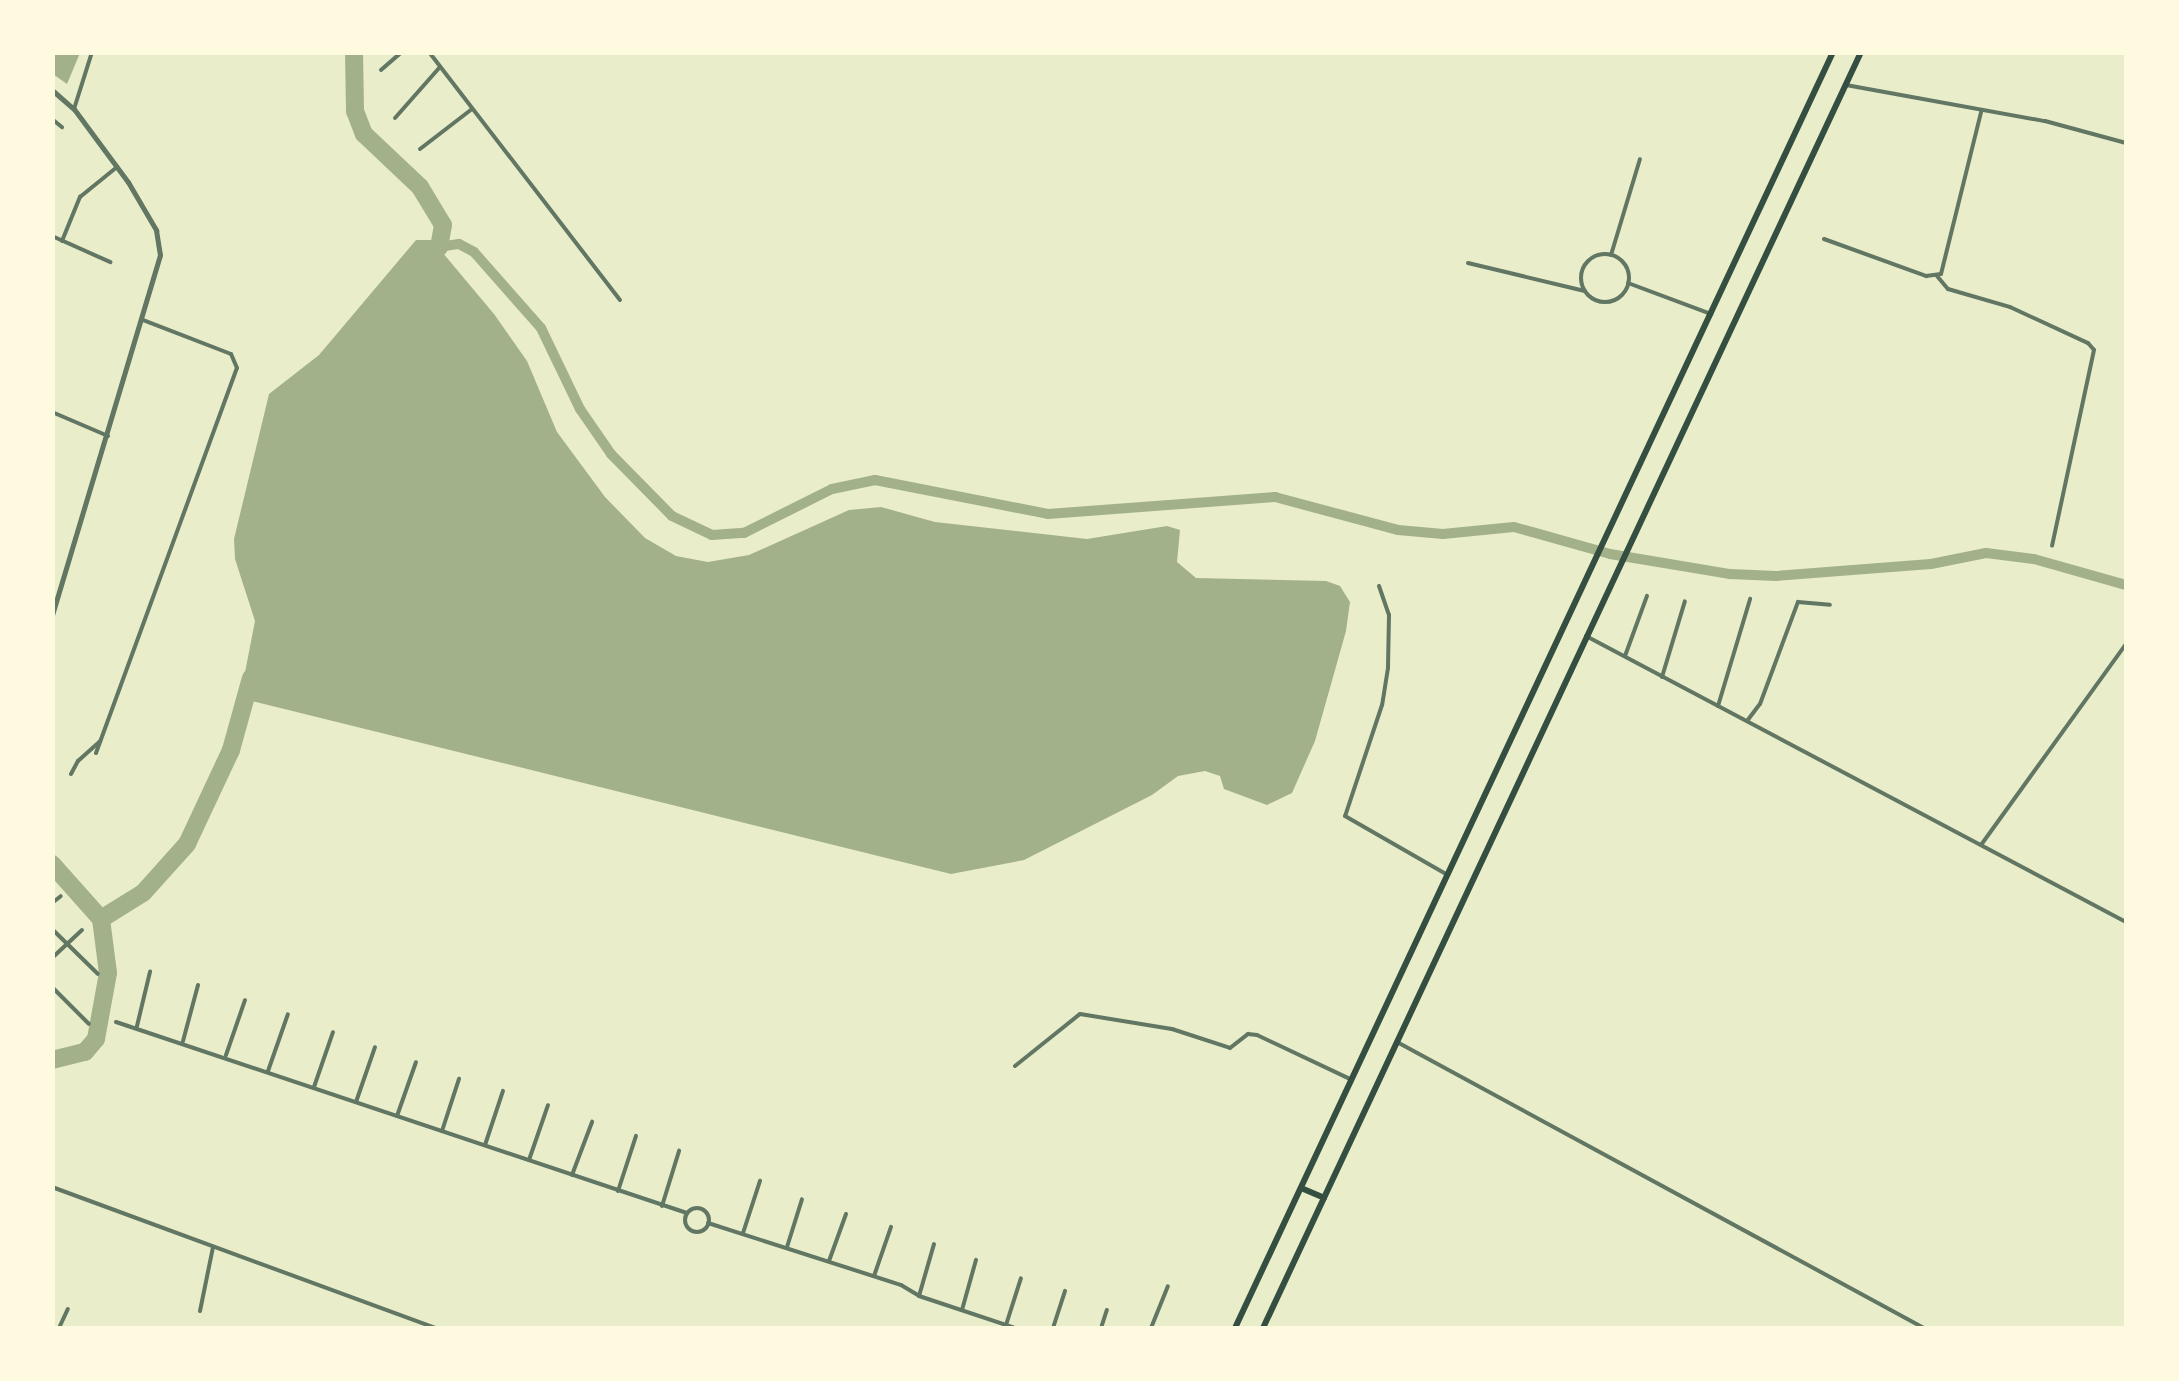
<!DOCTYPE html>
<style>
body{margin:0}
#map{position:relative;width:2179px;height:1381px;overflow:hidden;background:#e9edc9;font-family:"Zilla Slab",serif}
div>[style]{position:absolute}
.water>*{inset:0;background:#a3b18a}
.canal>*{height:10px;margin:-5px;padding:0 5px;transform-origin:5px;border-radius:5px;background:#a3b18a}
.river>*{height:18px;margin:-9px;padding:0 9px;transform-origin:9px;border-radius:9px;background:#a3b18a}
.minor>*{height:4px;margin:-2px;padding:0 2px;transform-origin:2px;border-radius:2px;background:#617663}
.minor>.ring{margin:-2px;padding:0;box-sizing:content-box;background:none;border:4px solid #617663;border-radius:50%}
.tertiary>*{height:5px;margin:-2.5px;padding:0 2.5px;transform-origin:2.5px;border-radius:2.5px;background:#617663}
.secondary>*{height:6px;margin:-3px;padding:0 3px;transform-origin:3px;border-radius:3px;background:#344e41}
span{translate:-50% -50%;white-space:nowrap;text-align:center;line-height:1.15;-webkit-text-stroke:9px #fefae0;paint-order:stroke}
.frame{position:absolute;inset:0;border:55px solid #fefae0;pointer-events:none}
</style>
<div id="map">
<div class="water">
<div style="clip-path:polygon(53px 52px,80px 53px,67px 84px,53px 74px)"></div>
<div style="clip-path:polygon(416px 240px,432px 240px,494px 314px,527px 361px,557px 432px,605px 497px,645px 538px,676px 556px,708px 562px,749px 555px,849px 510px,881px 507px,935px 522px,1087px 539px,1167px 526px,1180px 530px,1177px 562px,1196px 578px,1326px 581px,1340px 586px,1350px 602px,1346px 631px,1315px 741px,1292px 793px,1267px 805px,1224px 789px,1220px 776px,1205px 771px,1178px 776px,1152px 795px,1024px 860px,951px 874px,240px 698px,255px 621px,235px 559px,234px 539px,269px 394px,319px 355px)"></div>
</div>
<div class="canal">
<div style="left:439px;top:247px;width:20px;rotate:-9deg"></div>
<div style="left:459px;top:244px;width:17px;rotate:28deg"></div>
<div style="left:474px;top:252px;width:101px;rotate:48.6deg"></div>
<div style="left:541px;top:328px;width:90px;rotate:64.3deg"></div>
<div style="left:580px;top:409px;width:55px;rotate:55.4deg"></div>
<div style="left:611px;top:454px;width:87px;rotate:45.5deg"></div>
<div style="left:672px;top:516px;width:44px;rotate:25.4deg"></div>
<div style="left:712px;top:535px;width:32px;rotate:-4deg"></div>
<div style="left:744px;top:533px;width:98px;rotate:-26.6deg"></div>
<div style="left:832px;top:489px;width:44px;rotate:-11.8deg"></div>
<div style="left:875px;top:480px;width:176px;rotate:11.1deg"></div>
<div style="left:1048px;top:514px;width:228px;rotate:-4.3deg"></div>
<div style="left:1275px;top:497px;width:127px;rotate:15deg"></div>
<div style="left:1398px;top:530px;width:45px;rotate:5.1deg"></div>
<div style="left:1443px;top:534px;width:71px;rotate:-5.6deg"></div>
<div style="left:1514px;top:527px;width:100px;rotate:15.7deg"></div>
<div style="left:1610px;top:554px;width:122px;rotate:9.5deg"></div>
<div style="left:1730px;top:574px;width:46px;rotate:2.5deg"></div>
<div style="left:1776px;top:576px;width:155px;rotate:-4.4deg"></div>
<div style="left:1931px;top:564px;width:56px;rotate:-11.3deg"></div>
<div style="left:1986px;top:553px;width:48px;rotate:7.1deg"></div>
<div style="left:2034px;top:559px;width:96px;rotate:15.8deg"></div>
</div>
<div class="river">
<div style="left:354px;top:52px;width:59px;rotate:89deg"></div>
<div style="left:355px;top:111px;width:25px;rotate:69deg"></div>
<div style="left:364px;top:134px;width:77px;rotate:43.4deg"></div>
<div style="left:420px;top:187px;width:44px;rotate:58.8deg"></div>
<div style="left:443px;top:225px;width:22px;rotate:100deg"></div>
<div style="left:439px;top:247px;width:25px;rotate:133deg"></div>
<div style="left:52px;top:864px;width:74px;rotate:48.3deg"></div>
<div style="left:101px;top:919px;width:49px;rotate:-31.8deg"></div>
<div style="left:143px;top:893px;width:66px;rotate:-48.1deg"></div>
<div style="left:187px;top:844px;width:104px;rotate:-64.9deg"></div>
<div style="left:231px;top:750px;width:75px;rotate:-74.5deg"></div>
<div style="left:52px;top:1060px;width:34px;rotate:-14deg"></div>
<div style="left:85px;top:1052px;width:17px;rotate:-50deg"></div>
<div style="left:96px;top:1039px;width:67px;rotate:-79.7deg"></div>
<div style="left:108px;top:973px;width:54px;rotate:-97.4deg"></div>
</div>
<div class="minor">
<div style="left:429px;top:52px;width:313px;rotate:52.4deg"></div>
<div style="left:381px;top:70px;width:28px;rotate:-41deg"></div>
<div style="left:1846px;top:85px;width:202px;rotate:10.3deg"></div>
<div style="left:2045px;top:121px;width:84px;rotate:15.2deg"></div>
<div style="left:74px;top:109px;width:60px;rotate:-72.5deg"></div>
<div style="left:395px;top:118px;width:68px;rotate:-48.6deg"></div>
<div style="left:52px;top:119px;width:13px;rotate:39deg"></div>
<div style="left:420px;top:149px;width:66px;rotate:-37.6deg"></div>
<div style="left:52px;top:171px;width:1px"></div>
<div style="left:52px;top:236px;width:64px;rotate:24.1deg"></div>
<div style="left:1824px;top:239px;width:109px;rotate:19.9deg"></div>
<div style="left:1926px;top:276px;width:15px;rotate:-8deg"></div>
<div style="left:1941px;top:274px;width:167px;rotate:-76.1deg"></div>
<div style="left:62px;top:241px;width:48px;rotate:-67.8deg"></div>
<div style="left:80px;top:197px;width:48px;rotate:-39deg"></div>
<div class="ring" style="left:1581px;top:254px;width:44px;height:44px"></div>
<div style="left:1611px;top:255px;width:100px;rotate:-73.2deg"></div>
<div style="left:1468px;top:263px;width:120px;rotate:13.5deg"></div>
<div style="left:1937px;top:276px;width:17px;rotate:50deg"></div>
<div style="left:1948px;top:289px;width:65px;rotate:16.2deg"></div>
<div style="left:2010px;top:307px;width:86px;rotate:24.8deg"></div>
<div style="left:2088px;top:343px;width:9px;rotate:49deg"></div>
<div style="left:2094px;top:350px;width:200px;rotate:102.1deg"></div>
<div style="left:1628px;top:283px;width:89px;rotate:20.5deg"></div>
<div style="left:52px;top:412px;width:61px;rotate:23.2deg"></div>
<div style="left:1379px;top:586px;width:31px;rotate:71deg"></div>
<div style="left:1389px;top:615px;width:53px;rotate:91.1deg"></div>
<div style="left:1388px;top:668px;width:37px;rotate:99deg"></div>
<div style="left:1382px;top:705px;width:117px;rotate:108.4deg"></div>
<div style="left:1345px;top:816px;width:116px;rotate:29.9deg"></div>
<div style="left:1586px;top:636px;width:611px;rotate:27.91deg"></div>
<div style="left:1625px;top:656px;width:64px;rotate:-69.9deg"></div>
<div style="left:1662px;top:677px;width:79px;rotate:-73.2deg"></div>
<div style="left:1718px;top:706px;width:112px;rotate:-73.3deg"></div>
<div style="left:1747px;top:721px;width:21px;rotate:-53deg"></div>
<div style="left:1760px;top:704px;width:109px;rotate:-69.6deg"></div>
<div style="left:1798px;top:602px;width:32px;rotate:5deg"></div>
<div style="left:96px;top:753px;width:410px;rotate:-69.9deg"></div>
<div style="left:237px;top:368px;width:15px;rotate:-113deg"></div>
<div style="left:231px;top:354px;width:94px;rotate:-158.9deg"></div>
<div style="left:71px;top:774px;width:15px;rotate:-62deg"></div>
<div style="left:78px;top:761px;width:30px;rotate:-42deg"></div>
<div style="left:1981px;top:845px;width:248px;rotate:-54.2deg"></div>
<div style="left:52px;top:903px;width:11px;rotate:-38deg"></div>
<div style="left:52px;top:929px;width:64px;rotate:44.4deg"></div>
<div style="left:52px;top:958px;width:41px;rotate:-43deg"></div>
<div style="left:52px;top:987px;width:52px;rotate:45deg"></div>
<div style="left:116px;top:1022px;width:602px;rotate:18.5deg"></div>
<div style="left:137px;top:1026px;width:56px;rotate:-76.5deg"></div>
<div style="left:183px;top:1041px;width:58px;rotate:-75deg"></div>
<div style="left:1397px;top:1042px;width:600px;rotate:28.49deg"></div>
<div style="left:226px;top:1055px;width:58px;rotate:-70.9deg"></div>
<div style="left:1015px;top:1066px;width:83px;rotate:-38.7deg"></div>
<div style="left:1080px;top:1014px;width:93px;rotate:9.3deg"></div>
<div style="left:1172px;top:1029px;width:61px;rotate:18.1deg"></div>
<div style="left:1230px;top:1048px;width:23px;rotate:-38deg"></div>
<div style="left:1248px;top:1034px;width:9px;rotate:6deg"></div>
<div style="left:1257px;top:1035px;width:105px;rotate:25.3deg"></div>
<div style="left:268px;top:1071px;width:60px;rotate:-70.7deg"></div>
<div style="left:314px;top:1087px;width:58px;rotate:-70.9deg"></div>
<div style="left:356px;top:1102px;width:58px;rotate:-70.9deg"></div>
<div style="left:397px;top:1116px;width:57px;rotate:-70.6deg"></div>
<div style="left:442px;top:1131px;width:55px;rotate:-71.9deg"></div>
<div style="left:485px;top:1145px;width:57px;rotate:-71.6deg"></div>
<div style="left:529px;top:1160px;width:58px;rotate:-70.9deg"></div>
<div style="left:572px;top:1175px;width:57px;rotate:-69.3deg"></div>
<div style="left:52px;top:1187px;width:409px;rotate:20.2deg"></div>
<div style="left:618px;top:1191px;width:58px;rotate:-71.9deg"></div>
<div style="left:662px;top:1206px;width:58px;rotate:-72.8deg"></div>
<div class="ring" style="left:685px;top:1208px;width:20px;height:20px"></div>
<div style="left:708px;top:1223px;width:203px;rotate:17.8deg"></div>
<div style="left:901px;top:1285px;width:21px;rotate:31deg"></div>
<div style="left:919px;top:1296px;width:101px;rotate:18.4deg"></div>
<div style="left:743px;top:1233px;width:55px;rotate:-71.9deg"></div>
<div style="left:787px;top:1247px;width:50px;rotate:-72.6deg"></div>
<div style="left:829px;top:1261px;width:50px;rotate:-70.1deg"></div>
<div style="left:874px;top:1276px;width:52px;rotate:-70.9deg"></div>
<div style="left:919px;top:1296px;width:54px;rotate:-73.9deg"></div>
<div style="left:962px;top:1310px;width:52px;rotate:-74.4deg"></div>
<div style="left:200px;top:1311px;width:65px;rotate:-78.5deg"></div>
<div style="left:1006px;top:1325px;width:49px;rotate:-72.3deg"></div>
<div style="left:59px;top:1328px;width:21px;rotate:-65deg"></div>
<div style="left:1053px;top:1328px;width:39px;rotate:-72deg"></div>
<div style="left:1101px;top:1328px;width:19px;rotate:-72deg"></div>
<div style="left:1151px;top:1328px;width:45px;rotate:-68deg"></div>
</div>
<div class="tertiary">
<div style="left:52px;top:90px;width:29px;rotate:41deg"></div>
<div style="left:74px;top:109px;width:91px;rotate:53.5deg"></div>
<div style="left:128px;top:182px;width:56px;rotate:59.7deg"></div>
<div style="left:156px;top:230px;width:25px;rotate:81deg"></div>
<div style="left:160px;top:255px;width:375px;rotate:106.7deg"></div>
</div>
<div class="secondary">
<div style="left:1301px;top:1188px;width:25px;rotate:23deg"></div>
<div style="left:1235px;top:1328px;width:1409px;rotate:-64.89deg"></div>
<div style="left:1263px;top:1328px;width:1409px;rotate:-64.89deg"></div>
</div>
<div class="frame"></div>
</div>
